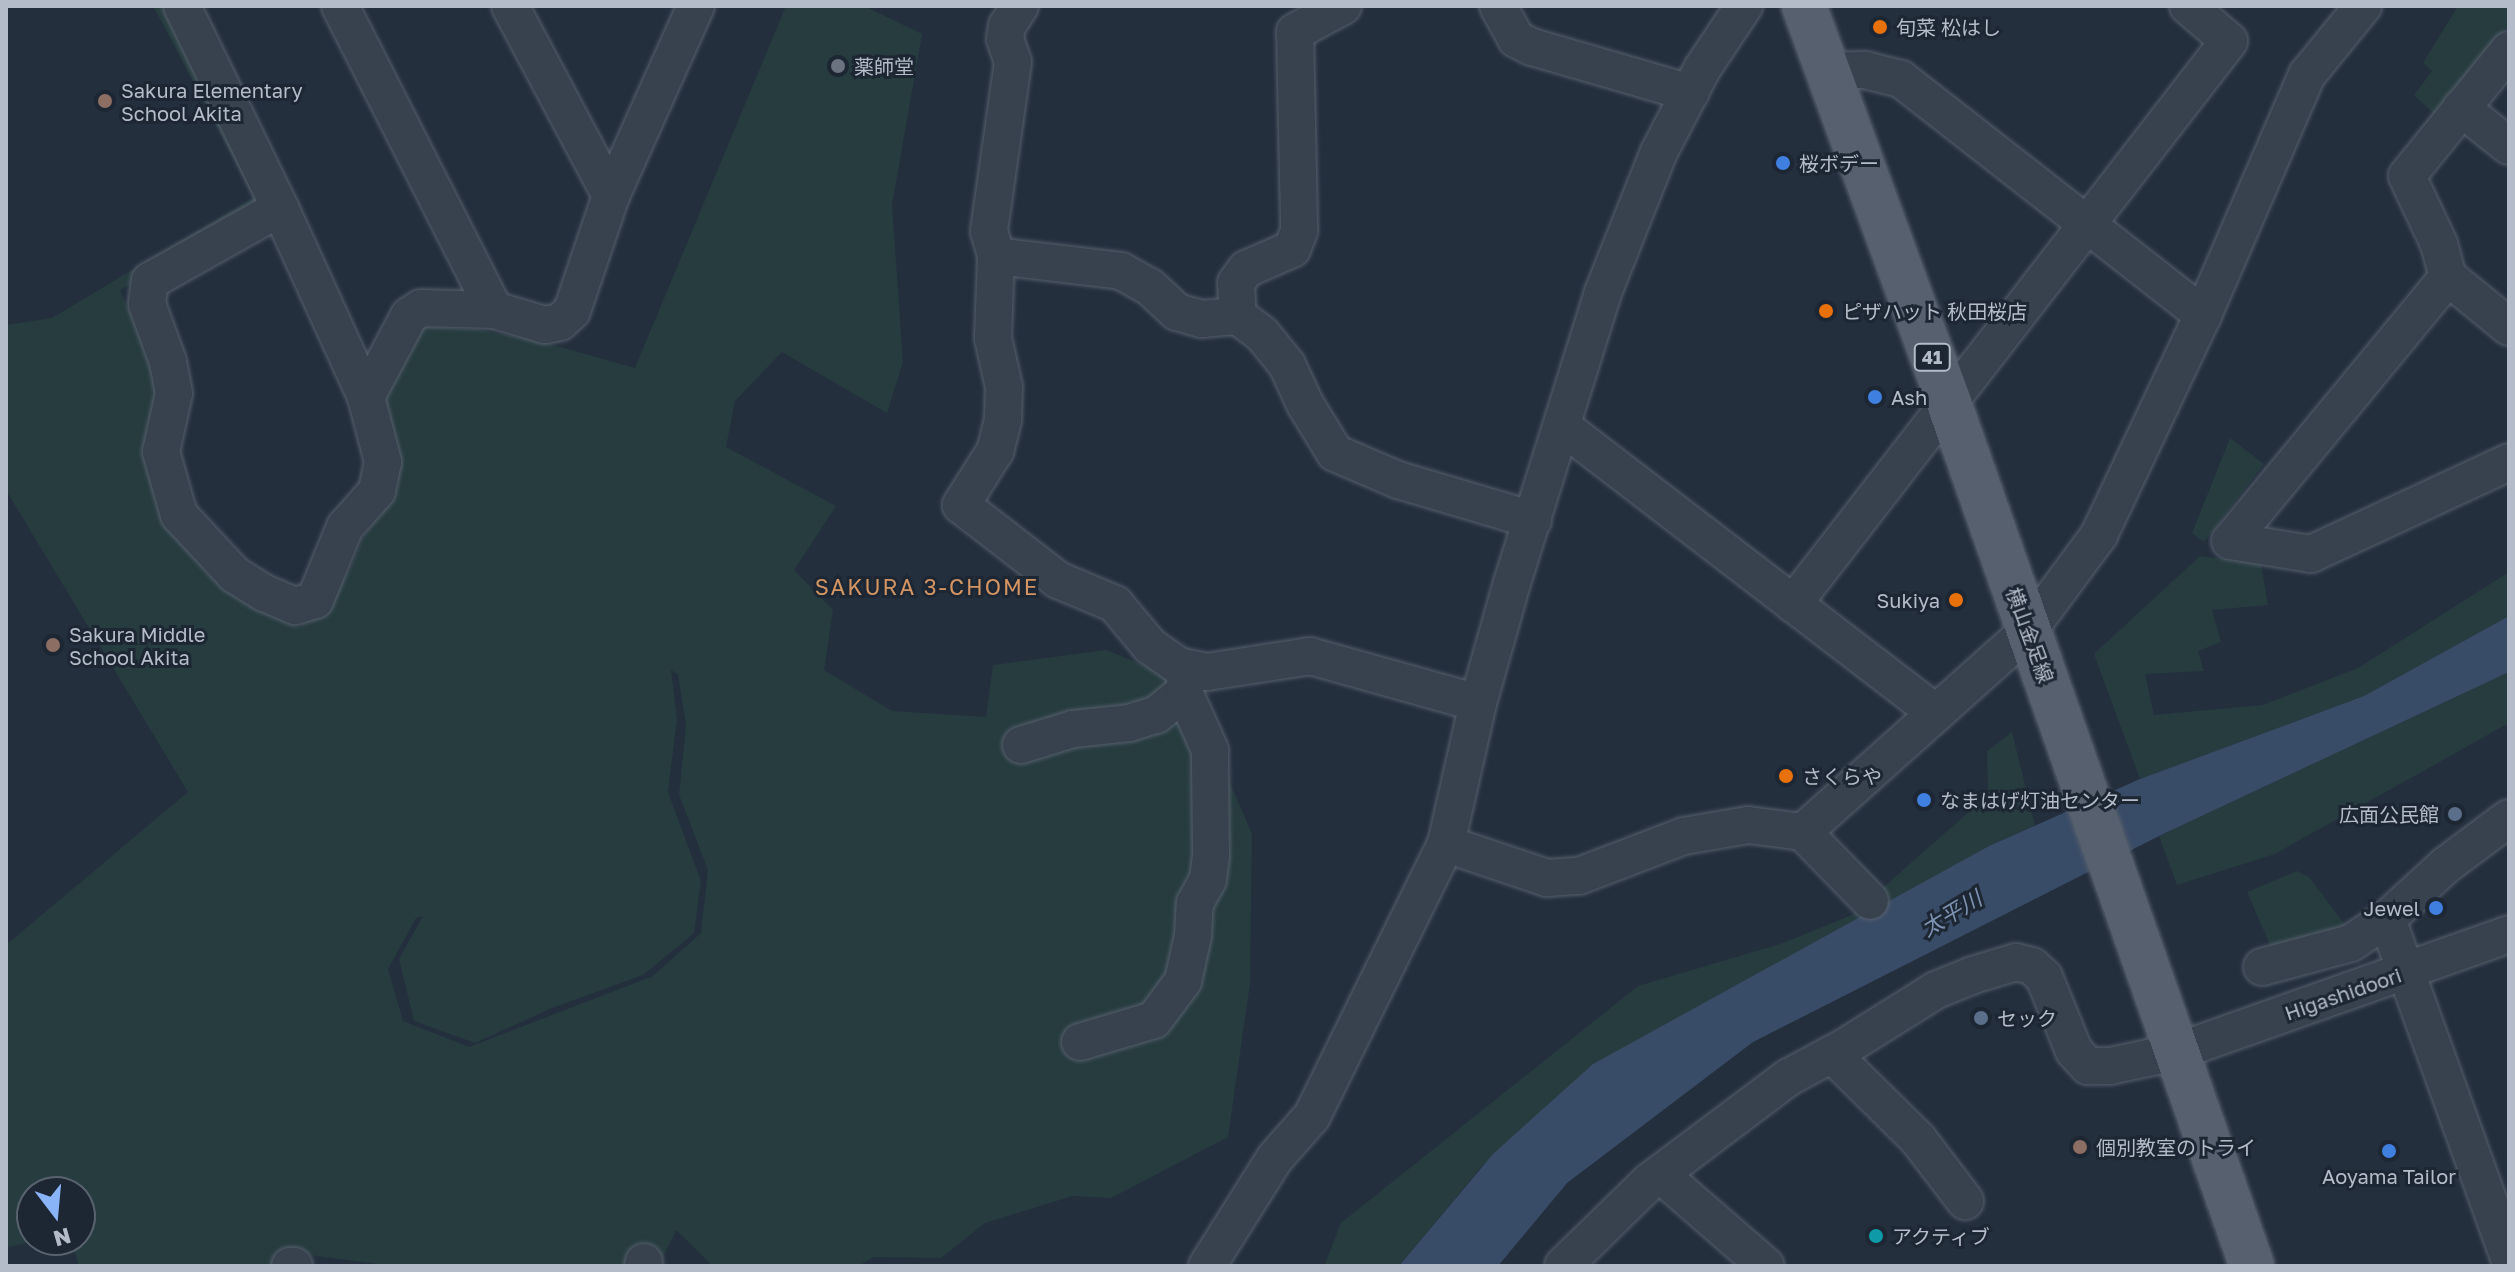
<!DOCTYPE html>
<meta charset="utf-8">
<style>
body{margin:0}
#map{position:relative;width:2515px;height:1272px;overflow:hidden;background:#242f3e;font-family:"Golos Text","Noto Sans JP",sans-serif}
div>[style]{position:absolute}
.green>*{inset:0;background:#263c3f}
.water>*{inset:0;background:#394c67}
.roads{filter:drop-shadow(0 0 2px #565f6c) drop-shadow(0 0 2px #565f6c)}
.minor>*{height:36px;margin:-18px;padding:0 18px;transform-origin:18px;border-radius:18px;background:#38414e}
.major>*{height:44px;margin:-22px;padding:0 22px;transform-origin:22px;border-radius:22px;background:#56606e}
.dots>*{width:22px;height:22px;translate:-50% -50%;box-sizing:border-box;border:4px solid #1d2633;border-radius:50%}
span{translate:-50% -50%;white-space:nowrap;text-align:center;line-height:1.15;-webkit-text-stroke:6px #1d2633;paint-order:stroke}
.shield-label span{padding:2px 6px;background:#1d2633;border:2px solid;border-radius:6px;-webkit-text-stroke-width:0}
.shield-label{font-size:18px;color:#b4bcc9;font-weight:700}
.poi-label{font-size:20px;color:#b4bcc9}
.left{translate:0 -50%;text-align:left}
.right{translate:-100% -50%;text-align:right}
.street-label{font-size:20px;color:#b4bcc9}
.neighbourhood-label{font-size:22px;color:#d59563;letter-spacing:2px}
.water-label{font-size:22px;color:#7c92b1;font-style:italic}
.frame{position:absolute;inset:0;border:8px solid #b4bcc9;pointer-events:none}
.north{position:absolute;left:16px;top:1176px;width:80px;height:80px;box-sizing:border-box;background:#1d2633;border:2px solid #59626f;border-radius:50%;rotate:164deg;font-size:22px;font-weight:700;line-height:32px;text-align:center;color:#b4bcc9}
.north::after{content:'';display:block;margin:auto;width:28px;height:36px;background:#8ab4f8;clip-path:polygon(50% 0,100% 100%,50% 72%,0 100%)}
</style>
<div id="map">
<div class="green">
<div style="clip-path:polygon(evenodd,153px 6px,184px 6px,280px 208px,120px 290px,156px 370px,163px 520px,208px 574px,237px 595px,299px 627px,324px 608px,349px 571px,362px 540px,392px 494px,380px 391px,424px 327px,474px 329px,539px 341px,635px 368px,786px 6px,864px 6px,922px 34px,892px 205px,903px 362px,887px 413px,782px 352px,735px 401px,726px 447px,836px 506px,794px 570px,833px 610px,824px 670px,892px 711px,986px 717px,993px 665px,1106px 650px,1187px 682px,1252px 834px,1250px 983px,1228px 1137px,1111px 1198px,1072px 1196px,985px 1223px,941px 1258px,874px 1257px,858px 1266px,713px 1266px,676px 1230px,659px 1266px,393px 1266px,302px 1254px,284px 1266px,79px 1266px,71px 1240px,80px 1240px,80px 1192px,32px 1192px,32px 1240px,38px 1240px,6px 1248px,6px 945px,188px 792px,6px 490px,6px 325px,52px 318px,254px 197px,153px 6px,671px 670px,678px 674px,686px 725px,679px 795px,708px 870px,701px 933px,653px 976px,469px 1047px,403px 1021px,388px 969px,416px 918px,423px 916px,399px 959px,414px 1021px,475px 1043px,552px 1008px,643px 975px,694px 933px,701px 881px,668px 792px,677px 720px,671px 670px)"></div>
<div style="clip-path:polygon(2458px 6px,2509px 6px,2509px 25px,2436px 116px,2414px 95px,2432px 71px,2423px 63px)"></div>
<div style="clip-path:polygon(2230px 438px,2264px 464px,2204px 542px,2192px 533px)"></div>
<div style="clip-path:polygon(2200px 556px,2261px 563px,2268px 605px,2212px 610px,2221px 642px,2198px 651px,2204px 671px,2145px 674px,2154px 715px,2263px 705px,2358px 668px,2509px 572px,2509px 616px,2364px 696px,2140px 779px,2094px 654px)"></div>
<div style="clip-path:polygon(2509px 672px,2509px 723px,2275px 854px,2177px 885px,2159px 836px)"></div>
<div style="clip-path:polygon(2012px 732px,2035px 825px,1989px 846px,1482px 1166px,1399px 1266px,1324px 1266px,1341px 1223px,1638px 986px,1783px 943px,1852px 915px,1988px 795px,1987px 751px)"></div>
<div style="clip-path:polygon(2297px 871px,2309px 877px,2349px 930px,2274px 954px,2247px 892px)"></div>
</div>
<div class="water">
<div style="clip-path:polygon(2509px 616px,2509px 672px,2159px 836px,1753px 1042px,1567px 1183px,1498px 1266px,1399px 1266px,1493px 1154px,1593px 1064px,1989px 846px,2140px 779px,2364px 696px)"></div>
</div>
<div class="roads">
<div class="minor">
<div style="left:182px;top:6px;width:225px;rotate:64.1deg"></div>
<div style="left:280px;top:208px;width:208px;rotate:65.5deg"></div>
<div style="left:366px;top:397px;width:67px;rotate:75.3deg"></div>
<div style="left:383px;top:462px;width:30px;rotate:102deg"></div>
<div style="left:377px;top:491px;width:48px;rotate:131.6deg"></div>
<div style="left:345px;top:527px;width:79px;rotate:112.3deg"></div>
<div style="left:315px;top:600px;width:21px;rotate:163deg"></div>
<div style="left:295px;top:606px;width:34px;rotate:-157deg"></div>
<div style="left:264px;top:593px;width:34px;rotate:-148deg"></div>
<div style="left:235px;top:575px;width:82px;rotate:-133deg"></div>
<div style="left:179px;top:515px;width:66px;rotate:-105.9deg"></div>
<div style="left:161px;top:452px;width:60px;rotate:-77.6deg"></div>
<div style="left:174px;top:393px;width:32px;rotate:-101deg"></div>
<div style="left:168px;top:362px;width:62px;rotate:-109.9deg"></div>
<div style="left:147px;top:304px;width:23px;rotate:-83deg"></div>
<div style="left:150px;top:281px;width:149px;rotate:-29.3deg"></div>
<div style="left:340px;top:6px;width:341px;rotate:63.1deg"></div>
<div style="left:510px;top:6px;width:215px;rotate:62deg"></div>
<div style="left:1020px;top:6px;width:24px;rotate:123deg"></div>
<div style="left:1007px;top:26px;width:13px;rotate:99deg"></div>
<div style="left:1005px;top:39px;width:24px;rotate:71deg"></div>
<div style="left:1013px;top:62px;width:171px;rotate:98.1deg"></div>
<div style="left:989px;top:231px;width:26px;rotate:74deg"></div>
<div style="left:996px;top:256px;width:82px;rotate:92.1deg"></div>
<div style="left:993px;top:338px;width:50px;rotate:77.3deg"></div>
<div style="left:1004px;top:387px;width:33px;rotate:92deg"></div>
<div style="left:1003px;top:420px;width:32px;rotate:104deg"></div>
<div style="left:995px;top:451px;width:64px;rotate:122.2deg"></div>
<div style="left:961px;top:505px;width:123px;rotate:37.7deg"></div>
<div style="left:1058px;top:580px;width:62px;rotate:22.8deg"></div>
<div style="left:1115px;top:604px;width:55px;rotate:50.2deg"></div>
<div style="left:1150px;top:646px;width:35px;rotate:35deg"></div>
<div style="left:1179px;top:666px;width:29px;rotate:12deg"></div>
<div style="left:1207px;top:672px;width:104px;rotate:-8.8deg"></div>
<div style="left:1310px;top:656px;width:174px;rotate:15.6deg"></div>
<div style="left:1343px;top:6px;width:55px;rotate:151.6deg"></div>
<div style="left:1295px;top:32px;width:199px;rotate:88.8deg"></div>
<div style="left:1299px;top:231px;width:19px;rotate:111deg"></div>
<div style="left:1292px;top:249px;width:50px;rotate:156.5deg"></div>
<div style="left:1246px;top:269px;width:17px;rotate:126deg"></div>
<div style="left:1236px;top:283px;width:33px;rotate:87deg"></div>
<div style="left:1238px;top:316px;width:30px;rotate:37deg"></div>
<div style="left:1262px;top:334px;width:40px;rotate:51deg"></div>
<div style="left:1287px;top:365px;width:43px;rotate:65.2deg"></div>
<div style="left:1305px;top:404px;width:57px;rotate:58.5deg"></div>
<div style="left:1335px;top:453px;width:69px;rotate:23.2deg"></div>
<div style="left:1398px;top:480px;width:141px;rotate:16.5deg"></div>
<div style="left:1498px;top:6px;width:38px;rotate:61deg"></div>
<div style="left:1516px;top:39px;width:18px;rotate:27deg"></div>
<div style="left:1532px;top:47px;width:165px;rotate:16.2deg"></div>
<div style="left:2509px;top:50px;width:162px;rotate:129deg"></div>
<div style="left:2407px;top:176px;width:75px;rotate:64.8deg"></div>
<div style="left:2439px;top:244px;width:34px;rotate:75deg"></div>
<div style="left:2448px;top:277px;width:342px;rotate:129.5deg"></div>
<div style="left:2230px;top:541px;width:82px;rotate:9.1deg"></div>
<div style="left:2311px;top:554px;width:218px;rotate:-24.9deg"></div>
<div style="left:1828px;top:71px;width:37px;rotate:-2deg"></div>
<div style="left:1865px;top:70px;width:37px;rotate:14deg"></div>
<div style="left:1901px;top:79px;width:383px;rotate:38deg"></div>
<div style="left:2461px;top:108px;width:61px;rotate:38.4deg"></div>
<div style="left:996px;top:256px;width:126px;rotate:6.8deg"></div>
<div style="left:1121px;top:271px;width:33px;rotate:29deg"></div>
<div style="left:1150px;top:287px;width:37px;rotate:43deg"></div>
<div style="left:1177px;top:312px;width:26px;rotate:16deg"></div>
<div style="left:1202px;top:319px;width:36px;rotate:-5deg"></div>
<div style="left:2448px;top:277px;width:79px;rotate:39.3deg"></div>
<div style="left:366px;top:397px;width:92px;rotate:-62deg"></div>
<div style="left:409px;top:316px;width:14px;rotate:-34deg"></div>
<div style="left:421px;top:308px;width:73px;rotate:1.6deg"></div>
<div style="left:494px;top:310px;width:53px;rotate:16.4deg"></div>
<div style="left:545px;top:325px;width:15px;rotate:-11deg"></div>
<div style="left:560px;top:322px;width:16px;rotate:-43deg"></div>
<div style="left:572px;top:311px;width:121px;rotate:-71.3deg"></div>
<div style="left:611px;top:196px;width:208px;rotate:-65.9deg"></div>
<div style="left:1563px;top:427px;width:470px;rotate:37.5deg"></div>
<div style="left:1793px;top:604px;width:712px;rotate:-52.24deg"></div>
<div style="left:2229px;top:41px;width:54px;rotate:-139.5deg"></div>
<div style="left:1021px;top:745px;width:54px;rotate:-17.1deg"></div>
<div style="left:1073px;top:729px;width:56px;rotate:-6.1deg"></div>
<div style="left:1129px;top:723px;width:28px;rotate:-17deg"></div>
<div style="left:1156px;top:715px;width:36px;rotate:-39deg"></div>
<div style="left:2509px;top:818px;width:79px;rotate:143.3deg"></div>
<div style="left:2446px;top:865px;width:80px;rotate:137.5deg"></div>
<div style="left:2387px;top:919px;width:359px;rotate:70.2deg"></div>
<div style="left:1803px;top:832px;width:302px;rotate:-41.8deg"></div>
<div style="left:2028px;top:631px;width:119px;rotate:-53.5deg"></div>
<div style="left:2099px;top:535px;width:243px;rotate:-64.7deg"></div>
<div style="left:2203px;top:315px;width:262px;rotate:-66.6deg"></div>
<div style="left:2307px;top:75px;width:89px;rotate:-50.9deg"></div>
<div style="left:1446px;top:844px;width:107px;rotate:18.6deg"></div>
<div style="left:1547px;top:878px;width:32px;rotate:-4deg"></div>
<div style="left:1579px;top:876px;width:112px;rotate:-20.9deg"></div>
<div style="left:1684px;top:836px;width:65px;rotate:-9.8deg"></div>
<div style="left:1748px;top:825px;width:55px;rotate:7.3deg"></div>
<div style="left:1803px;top:832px;width:96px;rotate:45.8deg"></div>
<div style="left:2262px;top:967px;width:92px;rotate:-15.1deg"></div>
<div style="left:2351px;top:943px;width:43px;rotate:-33.7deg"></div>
<div style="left:1080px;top:1042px;width:77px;rotate:-16.6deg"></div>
<div style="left:1154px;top:1020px;width:49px;rotate:-53.4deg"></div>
<div style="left:1183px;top:981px;width:46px;rotate:-77.5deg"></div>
<div style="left:1193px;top:936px;width:33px;rotate:-87deg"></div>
<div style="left:1195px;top:903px;width:26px;rotate:-61deg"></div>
<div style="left:1208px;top:880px;width:26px;rotate:-83deg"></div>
<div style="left:1211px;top:854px;width:104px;rotate:-90.6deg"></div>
<div style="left:1210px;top:750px;width:64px;rotate:-114.1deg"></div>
<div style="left:1184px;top:692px;width:23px;rotate:-83deg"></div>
<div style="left:1832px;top:1054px;width:121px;rotate:44.7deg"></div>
<div style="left:1918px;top:1139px;width:78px;rotate:52.8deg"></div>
<div style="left:1660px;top:1174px;width:140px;rotate:41deg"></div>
<div style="left:290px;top:1266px;width:4px"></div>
<div style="left:643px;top:1266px;width:4px;rotate:-76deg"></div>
<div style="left:1207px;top:1266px;width:128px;rotate:-57.8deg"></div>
<div style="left:1275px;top:1158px;width:56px;rotate:-48.6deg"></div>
<div style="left:1312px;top:1116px;width:303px;rotate:-63.8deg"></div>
<div style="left:1446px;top:844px;width:145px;rotate:-77.2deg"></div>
<div style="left:1478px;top:703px;width:125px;rotate:-74.2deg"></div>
<div style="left:1512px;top:583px;width:302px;rotate:-72.6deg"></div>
<div style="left:1602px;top:295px;width:154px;rotate:-68.3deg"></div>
<div style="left:1659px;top:152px;width:93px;rotate:-62.6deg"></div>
<div style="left:1702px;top:69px;width:76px;rotate:-56.3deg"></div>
<div style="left:1563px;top:1266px;width:120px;rotate:-44.3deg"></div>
<div style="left:1649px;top:1182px;width:175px;rotate:-36.9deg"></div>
<div style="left:1789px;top:1077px;width:64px;rotate:-28.2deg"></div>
<div style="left:1845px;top:1047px;width:107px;rotate:-32.1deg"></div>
<div style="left:1936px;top:990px;width:40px;rotate:-22deg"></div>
<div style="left:1973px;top:975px;width:45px;rotate:-16.8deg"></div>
<div style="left:2016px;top:962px;width:16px;rotate:14deg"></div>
<div style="left:2032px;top:966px;width:16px;rotate:43deg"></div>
<div style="left:2044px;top:977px;width:80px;rotate:67.9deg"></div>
<div style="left:2074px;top:1051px;width:21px;rotate:47deg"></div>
<div style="left:2088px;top:1066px;width:22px"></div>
<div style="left:2110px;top:1066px;width:67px;rotate:-12deg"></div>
<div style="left:2176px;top:1052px;width:353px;rotate:-19.5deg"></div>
</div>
<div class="major">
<div style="left:1804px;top:6px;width:426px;rotate:69.9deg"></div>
<div style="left:1950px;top:406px;width:911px;rotate:70.65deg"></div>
</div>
</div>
<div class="dots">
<div style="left:1880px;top:27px;background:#e8710a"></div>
<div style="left:838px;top:66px;background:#6b7280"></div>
<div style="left:105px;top:101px;background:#8d6e63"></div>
<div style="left:1783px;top:163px;background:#3f7fe0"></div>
<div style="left:1826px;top:311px;background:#e8710a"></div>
<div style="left:1875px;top:397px;background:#3f7fe0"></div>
<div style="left:1956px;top:600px;background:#e8710a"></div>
<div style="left:53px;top:645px;background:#8d6e63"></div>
<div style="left:1786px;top:776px;background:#e8710a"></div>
<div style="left:1924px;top:800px;background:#3f7fe0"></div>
<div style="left:2455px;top:814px;background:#5c6f8a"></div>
<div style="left:2436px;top:908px;background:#3f7fe0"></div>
<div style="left:1981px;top:1018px;background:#5c6f8a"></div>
<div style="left:2080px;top:1147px;background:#8d6e63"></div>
<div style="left:2389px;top:1151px;background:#3f7fe0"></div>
<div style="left:1876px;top:1236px;background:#0f9aa8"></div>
</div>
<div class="shield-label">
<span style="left:1932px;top:357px">41</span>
</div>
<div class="poi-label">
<span class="left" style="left:1896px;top:27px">旬菜 松はし</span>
<span class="left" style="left:854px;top:66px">薬師堂</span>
<span class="left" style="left:121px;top:102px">Sakura Elementary<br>School Akita</span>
<span class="left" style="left:1799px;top:163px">桜ボデー</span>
<span class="left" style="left:1842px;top:311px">ピザハット 秋田桜店</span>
<span class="left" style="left:1891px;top:397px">Ash</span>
<span class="right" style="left:1940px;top:600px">Sukiya</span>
<span class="left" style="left:69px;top:646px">Sakura Middle<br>School Akita</span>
<span class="left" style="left:1802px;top:776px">さくらや</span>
<span class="left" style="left:1940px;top:800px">なまはげ灯油センター</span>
<span class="right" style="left:2439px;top:814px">広面公民館</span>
<span class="right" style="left:2420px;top:908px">Jewel</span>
<span class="left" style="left:1997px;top:1018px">セック</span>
<span class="left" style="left:2096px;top:1147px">個別教室のトライ</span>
<span style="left:2389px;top:1176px">Aoyama Tailor</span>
<span class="left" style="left:1892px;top:1236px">アクティブ</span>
</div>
<div class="street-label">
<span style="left:2030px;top:635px;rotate:70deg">横山金足線</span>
<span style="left:2343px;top:994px;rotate:-19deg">Higashidoori</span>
</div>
<div class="neighbourhood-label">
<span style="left:927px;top:587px">SAKURA 3-CHOME</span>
</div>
<div class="water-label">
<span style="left:1951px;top:913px;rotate:-31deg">太平川</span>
</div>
<div class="frame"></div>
<div class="north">N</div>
</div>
